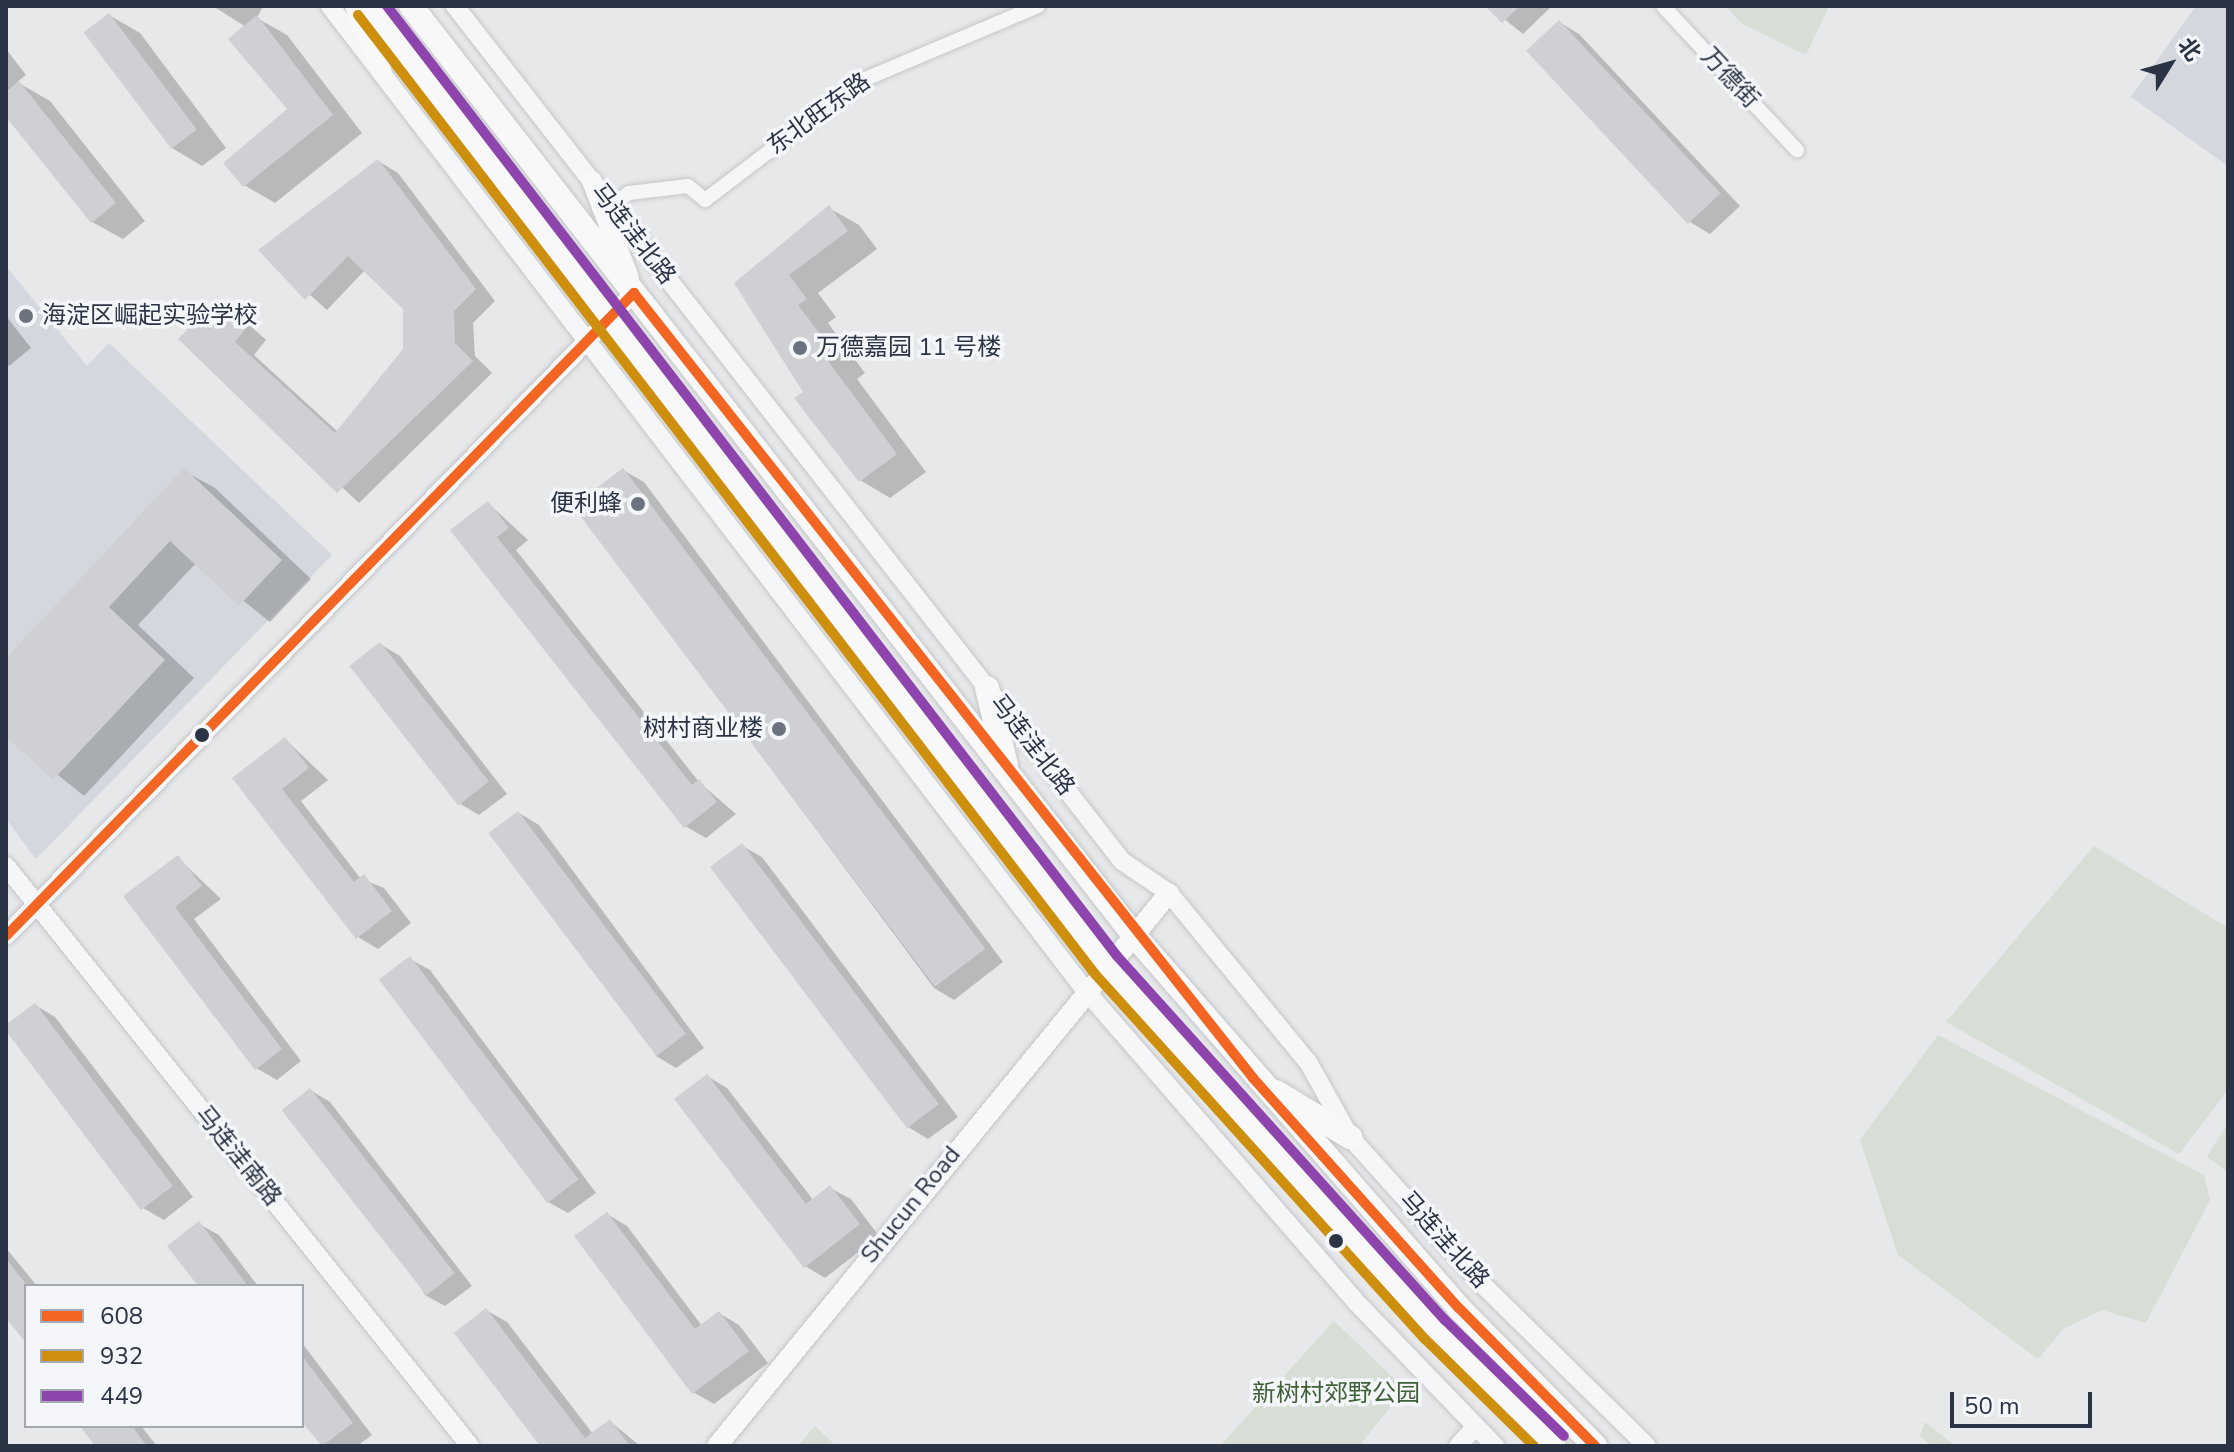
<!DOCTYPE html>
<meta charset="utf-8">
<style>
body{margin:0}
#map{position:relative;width:2234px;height:1452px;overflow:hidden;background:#e6e8ea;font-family:"Nunito Sans","Noto Sans SC",sans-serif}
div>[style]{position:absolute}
.built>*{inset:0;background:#d4d7dd}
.green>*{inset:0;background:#d6ded6}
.shadow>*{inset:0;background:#0003}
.building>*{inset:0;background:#ced0d3;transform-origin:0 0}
.roads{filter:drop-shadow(0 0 2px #c4c6c8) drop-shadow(0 0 2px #c4c6c8)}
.minor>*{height:14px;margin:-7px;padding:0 7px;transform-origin:7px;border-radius:7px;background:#f5f6f7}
.tertiary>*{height:18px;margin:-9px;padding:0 9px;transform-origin:9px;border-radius:9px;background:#f5f6f7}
.secondary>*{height:20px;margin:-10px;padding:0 10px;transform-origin:10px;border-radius:10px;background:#f8f8f8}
.primary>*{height:24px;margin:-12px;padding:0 12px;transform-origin:12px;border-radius:12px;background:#f8f8f8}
.bus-1>*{height:10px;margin:-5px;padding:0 5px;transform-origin:5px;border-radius:5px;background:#f26522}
.bus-2>*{height:10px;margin:-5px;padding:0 5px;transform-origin:5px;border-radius:5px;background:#ce8f0e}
.bus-3>*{height:10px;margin:-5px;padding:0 5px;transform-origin:5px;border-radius:5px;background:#8e44ad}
.dots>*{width:22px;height:22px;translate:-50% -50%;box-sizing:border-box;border:4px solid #f4f6f9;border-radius:50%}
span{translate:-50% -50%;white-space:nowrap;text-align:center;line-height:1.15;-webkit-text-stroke:7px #f4f6f9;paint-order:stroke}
.street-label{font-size:24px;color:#2b3445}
.poi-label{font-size:24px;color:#2b3445}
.left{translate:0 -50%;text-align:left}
.right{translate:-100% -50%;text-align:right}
.park-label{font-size:24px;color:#3f6138}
.frame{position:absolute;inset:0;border:8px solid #2b3445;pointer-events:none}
.legend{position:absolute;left:24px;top:1284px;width:280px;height:144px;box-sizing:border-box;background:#f4f6f9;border:2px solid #a4a8b1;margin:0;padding:10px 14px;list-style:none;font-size:24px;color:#2b3445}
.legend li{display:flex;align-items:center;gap:16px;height:40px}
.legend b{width:40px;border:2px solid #a4a8b1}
.north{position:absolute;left:2130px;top:24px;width:80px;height:80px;-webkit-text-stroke:6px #f4f6f9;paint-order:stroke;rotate:53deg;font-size:22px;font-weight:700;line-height:32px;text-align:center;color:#2b3445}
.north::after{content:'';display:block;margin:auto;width:28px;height:36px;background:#2b3445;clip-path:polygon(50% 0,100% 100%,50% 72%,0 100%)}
.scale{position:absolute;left:1950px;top:1392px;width:142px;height:36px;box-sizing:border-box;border:4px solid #2b3445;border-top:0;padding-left:10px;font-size:24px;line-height:28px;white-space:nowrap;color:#2b3445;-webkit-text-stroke:6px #f4f6f9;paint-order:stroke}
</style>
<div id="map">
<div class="built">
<div style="clip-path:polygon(2196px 6px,2228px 6px,2228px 166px,2131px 97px)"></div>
<div style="clip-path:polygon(6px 266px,87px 366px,109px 343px,332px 555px,36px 859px,6px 819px)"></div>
</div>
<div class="green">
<div style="clip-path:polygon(1726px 6px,1829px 6px,1806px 55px,1741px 23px)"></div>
<div style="clip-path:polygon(2094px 846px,2228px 928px,2228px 1090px,2179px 1154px,1946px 1022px)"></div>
<div style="clip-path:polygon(1938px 1035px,2204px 1175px,2210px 1200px,2146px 1323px,2102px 1310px,2062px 1330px,2038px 1359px,1898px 1255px,1860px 1140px)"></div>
<div style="clip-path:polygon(2228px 1123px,2228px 1172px,2207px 1157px)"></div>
<div style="clip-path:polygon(1334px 1321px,1405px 1389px,1359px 1446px,1220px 1446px)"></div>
<div style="clip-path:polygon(1925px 1422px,1955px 1446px,1931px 1446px,1920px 1436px)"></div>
<div style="clip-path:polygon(815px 1426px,836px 1446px,798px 1446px)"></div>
</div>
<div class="shadow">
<div style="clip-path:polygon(213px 6px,263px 6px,257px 18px,287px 35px,362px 133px,275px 203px,244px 185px,290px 110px,246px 27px)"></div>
<div style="clip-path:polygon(1488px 6px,1552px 6px,1523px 34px)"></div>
<div style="clip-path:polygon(109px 15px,140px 33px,226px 148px,202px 166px,172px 148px)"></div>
<div style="clip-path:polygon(1559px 22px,1579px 34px,1740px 206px,1710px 234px,1690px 222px)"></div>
<div style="clip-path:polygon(6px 49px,26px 75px,17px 82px,50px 101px,145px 221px,123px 239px,92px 222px,6px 113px)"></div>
<div style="clip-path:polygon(378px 161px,398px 173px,495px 301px,473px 323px,475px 356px,492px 373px,359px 503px,181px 338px,217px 302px,237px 314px,266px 340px,254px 355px,338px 432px,405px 350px,405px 308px,365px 270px,327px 310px,261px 251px)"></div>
<div style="clip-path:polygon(829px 208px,859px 225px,877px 249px,818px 293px,836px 317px,828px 323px,865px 373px,857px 379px,926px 472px,890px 498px,860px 480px,737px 284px)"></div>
<div style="clip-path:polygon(6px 316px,31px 348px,9px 366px,6px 364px)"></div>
<div style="clip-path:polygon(623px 470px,644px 482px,1003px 962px,954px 1000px,934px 988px,578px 509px)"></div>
<div style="clip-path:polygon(184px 471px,215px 488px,311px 579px,270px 622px,196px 563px,138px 625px,194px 678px,84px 796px,6px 733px,6px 661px)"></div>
<div style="clip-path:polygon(488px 503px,528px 540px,516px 550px,699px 782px,736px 814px,706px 838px,685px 826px,453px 531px)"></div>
<div style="clip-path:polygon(380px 644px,400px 656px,507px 794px,479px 815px,459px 803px)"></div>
<div style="clip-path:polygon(285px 739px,328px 780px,301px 801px,361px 879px,384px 888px,411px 923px,378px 949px,358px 937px,234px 779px)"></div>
<div style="clip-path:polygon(519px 813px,539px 825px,704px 1048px,676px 1068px,656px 1056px)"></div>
<div style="clip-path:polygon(742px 846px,762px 857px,958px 1117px,928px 1139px,908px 1127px)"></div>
<div style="clip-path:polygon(178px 858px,221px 899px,194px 919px,301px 1061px,277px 1080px,256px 1068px,126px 897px)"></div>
<div style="clip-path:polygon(410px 959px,430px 970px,596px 1193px,568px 1213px,548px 1202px)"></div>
<div style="clip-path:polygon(35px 1005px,55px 1017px,193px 1197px,164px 1220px,143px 1208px,6px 1028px)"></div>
<div style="clip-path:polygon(707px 1076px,727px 1088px,814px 1201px,830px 1188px,851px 1199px,879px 1236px,825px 1278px,805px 1266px)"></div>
<div style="clip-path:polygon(310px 1090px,330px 1102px,472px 1286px,445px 1306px,425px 1295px)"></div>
<div style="clip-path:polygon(607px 1214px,627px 1226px,702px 1326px,719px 1313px,739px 1325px,768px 1363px,714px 1404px,693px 1392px)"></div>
<div style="clip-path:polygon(199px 1224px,219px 1235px,258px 1286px,200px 1286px)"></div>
<div style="clip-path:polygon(6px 1248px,37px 1286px,26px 1286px,26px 1338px,6px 1315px)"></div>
<div style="clip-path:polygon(486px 1310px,507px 1322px,593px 1434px,610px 1421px,640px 1446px,543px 1446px)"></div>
<div style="clip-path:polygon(302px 1343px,372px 1435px,357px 1446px,323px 1446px,302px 1419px)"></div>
<div style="clip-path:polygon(82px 1426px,141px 1426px,157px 1446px,97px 1446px)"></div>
</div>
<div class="building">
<div style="clip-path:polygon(1485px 6px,1520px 6px,1502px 23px)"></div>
<div style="left:109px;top:13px;width:146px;height:32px;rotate:53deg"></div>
<div style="clip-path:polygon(257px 15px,333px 115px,243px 187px,223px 163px,287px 109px,228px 39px)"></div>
<div style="left:1559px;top:20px;width:237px;height:45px;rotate:47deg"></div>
<div style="clip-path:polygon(19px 81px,116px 203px,91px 223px,6px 117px,6px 92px)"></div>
<div style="clip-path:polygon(378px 159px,476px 289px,454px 311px,455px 343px,473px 361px,337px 493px,178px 339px,216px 300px,247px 327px,235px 342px,335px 433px,403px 349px,403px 309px,348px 256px,305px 300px,258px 250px)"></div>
<div style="clip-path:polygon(829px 205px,848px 231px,789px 275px,807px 299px,798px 305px,836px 355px,828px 361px,897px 454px,859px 482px,794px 398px,803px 392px,734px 283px)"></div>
<div style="clip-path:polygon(184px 468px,282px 560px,239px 606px,170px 541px,109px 607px,165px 660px,53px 780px,6px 736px,6px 658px)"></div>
<div style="left:623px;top:468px;width:602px;height:63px;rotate:53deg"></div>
<div style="clip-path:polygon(488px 501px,509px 528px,497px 537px,692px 785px,699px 779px,717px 802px,684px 828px,450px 530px)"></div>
<div style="left:380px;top:642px;width:177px;height:39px;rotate:52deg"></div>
<div style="clip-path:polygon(285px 737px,309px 768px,282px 789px,354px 882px,364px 874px,392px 911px,356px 939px,232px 778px)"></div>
<div style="left:518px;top:811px;width:279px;height:37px;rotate:53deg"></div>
<div style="left:742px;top:843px;width:327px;height:40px;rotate:53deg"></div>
<div style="clip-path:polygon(178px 855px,202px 886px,175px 907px,282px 1049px,255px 1070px,123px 896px)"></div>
<div style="left:410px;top:956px;width:280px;height:39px;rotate:53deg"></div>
<div style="left:35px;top:1003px;width:229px;height:40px;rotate:53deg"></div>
<div style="clip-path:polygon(707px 1074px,806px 1204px,830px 1185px,860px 1224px,804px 1268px,674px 1099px)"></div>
<div style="left:310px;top:1088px;width:235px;height:36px;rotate:52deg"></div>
<div style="clip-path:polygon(607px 1212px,695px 1329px,719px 1311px,749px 1351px,692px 1394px,574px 1236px)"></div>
<div style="clip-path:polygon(199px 1221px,248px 1286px,198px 1286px,167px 1246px)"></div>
<div style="clip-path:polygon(6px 1259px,26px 1284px,26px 1343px,6px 1318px)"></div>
<div style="clip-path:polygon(486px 1308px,585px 1438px,610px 1419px,630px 1446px,540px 1446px,454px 1333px)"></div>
<div style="clip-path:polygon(302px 1356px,353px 1423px,322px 1446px,302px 1422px)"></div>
<div style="clip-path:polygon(80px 1426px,132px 1426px,147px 1446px,95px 1446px)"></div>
</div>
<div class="roads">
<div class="minor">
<div style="left:1663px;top:6px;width:197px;rotate:47.1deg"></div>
<div style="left:611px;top:206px;width:22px;rotate:-36deg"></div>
<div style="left:629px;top:193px;width:59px;rotate:-6.8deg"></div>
<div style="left:688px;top:186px;width:22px;rotate:39deg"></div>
<div style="left:705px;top:200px;width:198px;rotate:-37.2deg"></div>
<div style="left:863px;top:80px;width:190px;rotate:-22.9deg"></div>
</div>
<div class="tertiary">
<div style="left:330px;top:6px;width:1240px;rotate:52.5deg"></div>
<div style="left:1085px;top:990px;width:412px;rotate:49deg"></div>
<div style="left:1355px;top:1301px;width:202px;rotate:46deg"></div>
<div style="left:455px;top:6px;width:1084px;rotate:52.04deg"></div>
<div style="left:1122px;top:861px;width:57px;rotate:34.2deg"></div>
<div style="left:1169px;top:893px;width:219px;rotate:50.6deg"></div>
<div style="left:1308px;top:1062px;width:86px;rotate:60.8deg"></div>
<div style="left:1350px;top:1137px;width:193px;rotate:48.1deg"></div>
<div style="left:1479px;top:1281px;width:235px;rotate:44.5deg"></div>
<div style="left:6px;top:866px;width:743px;rotate:51.34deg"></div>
<div style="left:6px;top:936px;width:899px;rotate:-45.68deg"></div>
<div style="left:1458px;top:1446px;width:25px;rotate:-48deg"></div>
</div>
<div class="secondary">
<div style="left:355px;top:6px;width:71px;rotate:67.8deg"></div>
<div style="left:592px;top:181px;width:104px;rotate:69.1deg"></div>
<div style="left:717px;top:1446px;width:714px;rotate:-50.74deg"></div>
</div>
<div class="primary">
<div style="left:369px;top:6px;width:1209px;rotate:52.46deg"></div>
<div style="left:1106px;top:965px;width:491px;rotate:48deg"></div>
<div style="left:1435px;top:1330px;width:166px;rotate:44.3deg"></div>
<div style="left:411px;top:6px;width:1176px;rotate:52.12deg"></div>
<div style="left:1133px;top:934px;width:496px;rotate:48.9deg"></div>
<div style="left:1459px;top:1308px;width:194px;rotate:45.4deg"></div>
<div style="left:987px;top:688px;width:79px;rotate:76.1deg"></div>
<div style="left:1276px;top:1092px;width:87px;rotate:31.3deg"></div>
</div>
</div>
<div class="bus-1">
<div style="left:6px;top:936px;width:899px;rotate:-45.68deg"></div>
<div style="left:634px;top:293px;width:1000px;rotate:51.74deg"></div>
<div style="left:1253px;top:1078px;width:309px;rotate:48.2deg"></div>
<div style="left:1459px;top:1308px;width:194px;rotate:45.4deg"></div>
</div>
<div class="bus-2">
<div style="left:358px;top:15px;width:1209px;rotate:52.46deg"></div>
<div style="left:1095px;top:974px;width:492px;rotate:47.9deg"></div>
<div style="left:1425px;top:1339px;width:153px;rotate:44.5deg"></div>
</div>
<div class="bus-3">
<div style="left:387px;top:6px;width:1198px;rotate:52.46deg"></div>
<div style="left:1117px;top:956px;width:490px;rotate:48deg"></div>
<div style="left:1445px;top:1320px;width:166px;rotate:44.3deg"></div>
</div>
<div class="dots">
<div style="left:26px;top:316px;background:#6c737f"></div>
<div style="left:800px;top:348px;background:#6c737f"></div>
<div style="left:638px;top:504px;background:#6c737f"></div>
<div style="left:779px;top:729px;background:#6c737f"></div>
<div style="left:202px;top:735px;background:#2b3445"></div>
<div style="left:1336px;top:1241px;background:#2b3445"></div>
</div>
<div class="street-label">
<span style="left:1730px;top:78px;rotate:47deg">万德街</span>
<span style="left:819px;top:114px;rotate:-36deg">东北旺东路</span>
<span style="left:633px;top:234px;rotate:52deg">马连洼北路</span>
<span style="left:1032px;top:745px;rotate:52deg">马连洼北路</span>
<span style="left:238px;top:1156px;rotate:51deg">马连洼南路</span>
<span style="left:911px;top:1205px;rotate:-51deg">Shucun Road</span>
<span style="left:1444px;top:1240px;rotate:48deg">马连洼北路</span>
</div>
<div class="poi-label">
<span class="left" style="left:42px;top:316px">海淀区崛起实验学校</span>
<span class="left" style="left:816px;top:348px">万德嘉园 11 号楼</span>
<span class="right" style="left:622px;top:504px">便利蜂</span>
<span class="right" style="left:763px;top:729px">树村商业楼</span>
</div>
<div class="park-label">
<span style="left:1336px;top:1394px">新树村郊野公园</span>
</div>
<div class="frame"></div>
<ul class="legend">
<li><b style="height:10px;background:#f26522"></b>608</li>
<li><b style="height:10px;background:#ce8f0e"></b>932</li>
<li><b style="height:10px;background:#8e44ad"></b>449</li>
</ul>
<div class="north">北</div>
<div class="scale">50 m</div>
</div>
